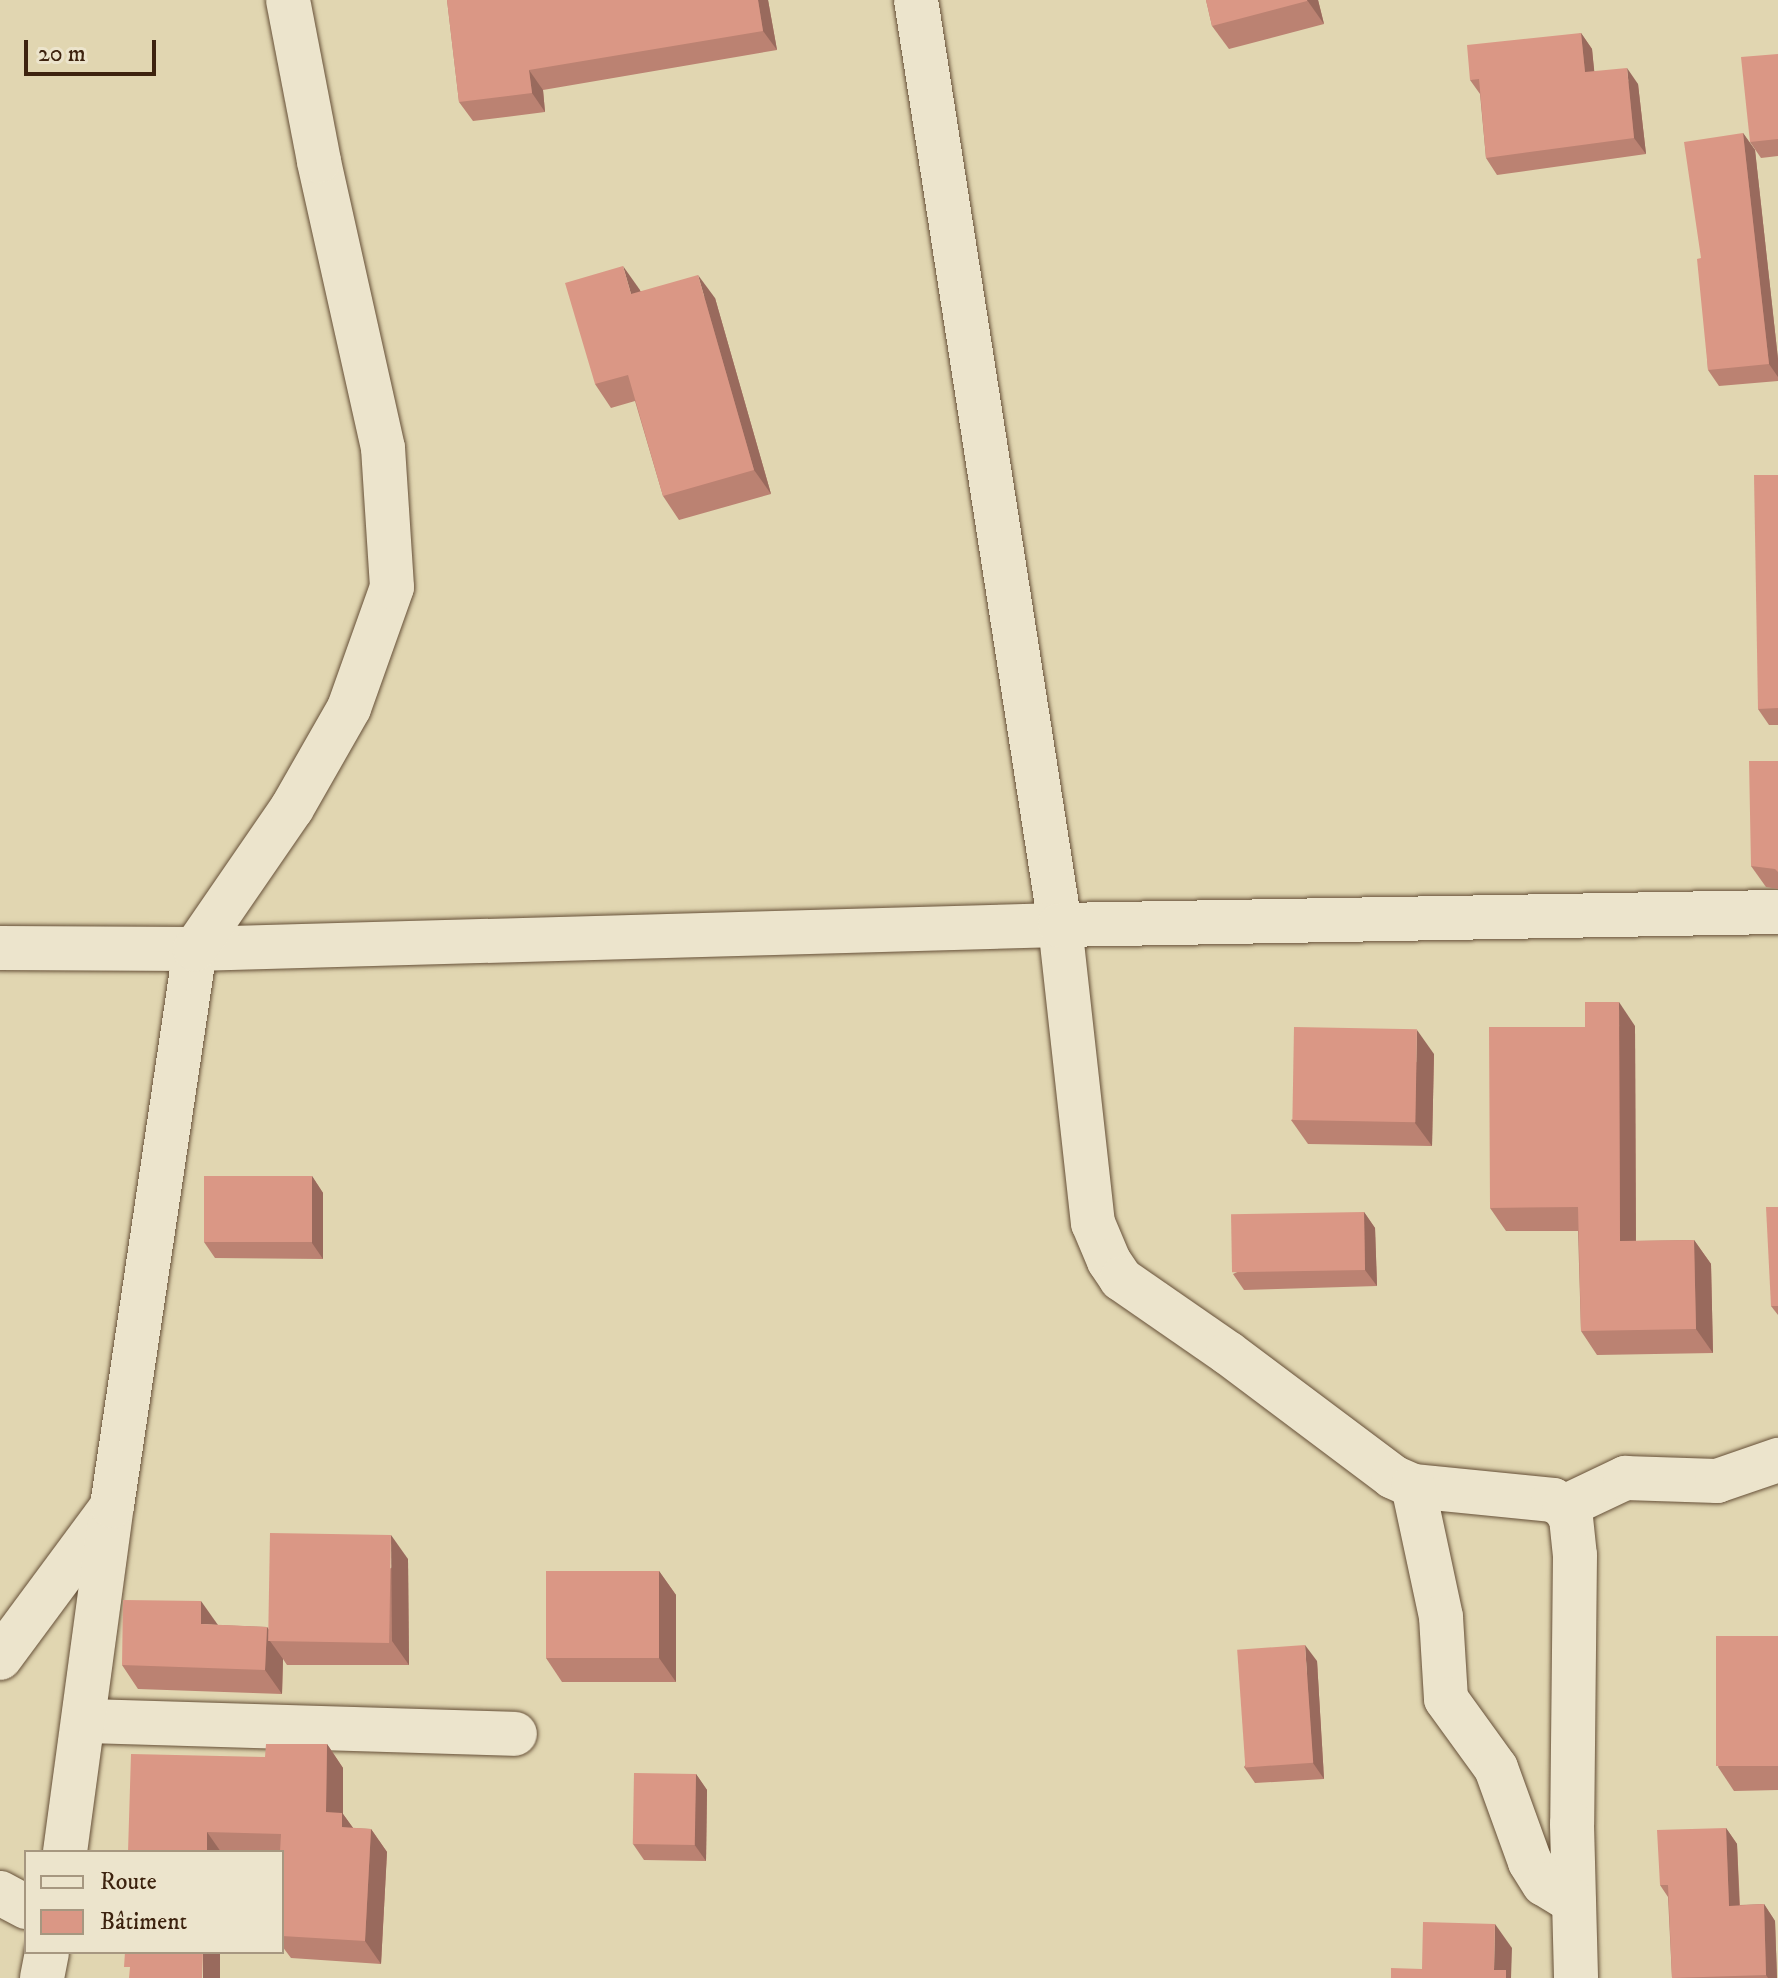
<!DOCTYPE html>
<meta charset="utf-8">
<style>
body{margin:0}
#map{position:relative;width:1778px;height:1978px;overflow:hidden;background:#e1d6b1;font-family:"IM FELL DW Pica",serif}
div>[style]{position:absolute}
.roads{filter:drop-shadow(0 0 2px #665038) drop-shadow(0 0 2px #665038)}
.minor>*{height:44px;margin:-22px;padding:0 22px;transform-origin:22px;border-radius:22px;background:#ece4cc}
.wall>*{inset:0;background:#bb8272}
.shaded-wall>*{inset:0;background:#996a5d;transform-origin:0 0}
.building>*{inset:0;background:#da9785;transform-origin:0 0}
span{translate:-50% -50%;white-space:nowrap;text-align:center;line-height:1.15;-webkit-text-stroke:6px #ece4cc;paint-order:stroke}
.legend{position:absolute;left:24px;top:1850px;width:260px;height:104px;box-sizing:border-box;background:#ece4cc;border:2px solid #a69780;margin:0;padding:10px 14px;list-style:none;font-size:24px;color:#3d230f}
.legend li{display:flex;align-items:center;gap:16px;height:40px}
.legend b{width:40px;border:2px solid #a69780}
.scale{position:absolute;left:24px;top:40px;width:132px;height:36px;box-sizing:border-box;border:4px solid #3d230f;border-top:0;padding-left:10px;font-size:24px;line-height:28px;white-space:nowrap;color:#3d230f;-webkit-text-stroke:6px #ece4cc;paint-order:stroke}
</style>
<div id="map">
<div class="roads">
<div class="minor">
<div style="left:916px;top:0;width:936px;rotate:81.15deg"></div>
<div style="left:1060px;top:925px;width:300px;rotate:83.7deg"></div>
<div style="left:1093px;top:1223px;width:41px;rotate:67.2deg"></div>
<div style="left:1109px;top:1261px;width:22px;rotate:56deg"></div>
<div style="left:1121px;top:1279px;width:130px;rotate:34.7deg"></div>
<div style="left:1228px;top:1353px;width:206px;rotate:36.9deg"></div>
<div style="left:1393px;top:1477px;width:22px;rotate:24deg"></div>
<div style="left:1413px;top:1486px;width:141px;rotate:5.7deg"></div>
<div style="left:1553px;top:1500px;width:13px;rotate:32deg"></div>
<div style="left:1564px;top:1507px;width:13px;rotate:58deg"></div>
<div style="left:1571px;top:1518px;width:37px;rotate:84deg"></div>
<div style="left:1575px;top:1555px;width:269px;rotate:90.6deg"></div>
<div style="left:1572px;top:1824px;width:154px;rotate:88.5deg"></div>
<div style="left:0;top:948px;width:195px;rotate:0.3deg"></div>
<div style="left:195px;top:949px;width:865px;rotate:-1.59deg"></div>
<div style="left:1060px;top:925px;width:718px;rotate:-1.04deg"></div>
<div style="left:1413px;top:1486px;width:134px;rotate:77.9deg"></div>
<div style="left:1441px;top:1617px;width:82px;rotate:86.5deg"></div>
<div style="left:1446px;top:1699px;width:85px;rotate:54.1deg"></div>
<div style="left:1496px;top:1768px;width:100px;rotate:70.1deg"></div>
<div style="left:1530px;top:1862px;width:26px;rotate:58deg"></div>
<div style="left:1544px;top:1884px;width:35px;rotate:31deg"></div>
<div style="left:1564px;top:1507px;width:68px;rotate:-25.4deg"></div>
<div style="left:1625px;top:1478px;width:92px;rotate:1.9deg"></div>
<div style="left:1717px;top:1481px;width:65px;rotate:-19deg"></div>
<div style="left:0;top:1658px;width:182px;rotate:-53.5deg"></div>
<div style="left:85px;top:1721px;width:430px;rotate:1.7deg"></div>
<div style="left:65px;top:1852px;width:349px;rotate:-82.3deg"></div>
<div style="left:112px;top:1506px;width:563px;rotate:-81.52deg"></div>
<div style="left:195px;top:949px;width:171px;rotate:-55.5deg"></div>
<div style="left:292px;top:808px;width:115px;rotate:-60.3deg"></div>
<div style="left:349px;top:708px;width:128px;rotate:-70.4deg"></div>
<div style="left:392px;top:587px;width:139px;rotate:-93.7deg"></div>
<div style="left:383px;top:448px;width:294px;rotate:-102.6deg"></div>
<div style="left:319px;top:161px;width:164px;rotate:-100.9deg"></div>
<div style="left:0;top:1893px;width:30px;rotate:28deg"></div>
<div style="left:42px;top:1978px;width:26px;rotate:-79deg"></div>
</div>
</div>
<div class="wall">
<div style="clip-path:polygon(447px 0,768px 0,777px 50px,543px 90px,545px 112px,473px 121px,459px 102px)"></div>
<div style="clip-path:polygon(1206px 0,1318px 0,1324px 24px,1229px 49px,1212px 26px)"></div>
<div style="clip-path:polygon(1581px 33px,1592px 49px,1594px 71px,1638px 84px,1646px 154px,1497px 175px,1486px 158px,1480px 94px,1470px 80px)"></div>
<div style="clip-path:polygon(1778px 54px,1778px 156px,1761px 158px,1750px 142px)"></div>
<div style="clip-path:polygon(1743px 133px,1755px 150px,1778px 359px,1778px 381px,1719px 386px,1708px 370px,1701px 258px)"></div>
<div style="clip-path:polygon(640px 291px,715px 298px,771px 494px,679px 520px,663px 496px,635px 401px,611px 408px,595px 384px)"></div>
<div style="clip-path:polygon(1778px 475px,1778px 725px,1769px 725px,1758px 709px)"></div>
<div style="clip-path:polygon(1778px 761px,1778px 889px,1766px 887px,1751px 866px)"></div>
<div style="clip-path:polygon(1635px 1026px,1636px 1241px,1694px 1240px,1711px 1264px,1713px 1353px,1597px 1355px,1581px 1331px,1578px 1231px,1506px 1231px,1490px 1208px,1585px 1027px)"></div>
<div style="clip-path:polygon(1434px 1054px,1432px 1146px,1308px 1144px,1291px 1120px)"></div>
<div style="clip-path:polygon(312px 1176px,323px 1193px,323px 1259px,215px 1258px,204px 1242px)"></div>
<div style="clip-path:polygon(1364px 1212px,1375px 1228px,1377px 1286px,1244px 1290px,1233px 1274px)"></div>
<div style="clip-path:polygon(1771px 1306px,1778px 1306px,1778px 1315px)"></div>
<div style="clip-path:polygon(408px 1559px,409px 1665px,287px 1665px,283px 1659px,282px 1694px,138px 1689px,122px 1665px,218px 1625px,267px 1627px,270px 1632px)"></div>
<div style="clip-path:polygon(659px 1571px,676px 1595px,676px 1682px,562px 1682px,546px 1658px)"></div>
<div style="clip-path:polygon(1778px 1636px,1778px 1790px,1734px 1791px,1718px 1767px)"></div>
<div style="clip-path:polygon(1317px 1661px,1324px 1779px,1255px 1783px,1244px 1767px)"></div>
<div style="clip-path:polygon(327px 1744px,343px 1768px,343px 1814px,353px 1828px,371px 1829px,387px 1852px,381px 1964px,291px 1958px,282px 1946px,282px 1852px,128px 1852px,265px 1757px)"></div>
<div style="clip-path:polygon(696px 1774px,707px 1790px,706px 1861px,644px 1860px,633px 1844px)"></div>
<div style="clip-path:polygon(1726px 1828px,1737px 1844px,1740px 1905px,1764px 1904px,1775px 1921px,1777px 1978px,1672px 1978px,1668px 1897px,1660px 1885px)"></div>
</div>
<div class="shaded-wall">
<div style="clip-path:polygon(758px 0,768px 0,777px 50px,763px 31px)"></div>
<div style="clip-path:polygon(1307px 0,1318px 0,1324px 24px)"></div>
<div style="clip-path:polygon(1581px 33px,1592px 49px,1596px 88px,1585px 72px)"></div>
<div style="clip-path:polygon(1627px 68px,1638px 84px,1646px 154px,1634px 138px)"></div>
<div style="clip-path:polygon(529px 70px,543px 90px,545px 112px,532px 93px)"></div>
<div style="clip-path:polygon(1743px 133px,1755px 150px,1778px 359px,1778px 377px,1769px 364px)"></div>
<div style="clip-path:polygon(623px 266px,640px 290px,647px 317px,631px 294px)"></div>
<div style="clip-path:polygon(698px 275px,715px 298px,771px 494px,754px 470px)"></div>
<div style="clip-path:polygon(1619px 1002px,1635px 1026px,1636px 1265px,1620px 1241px)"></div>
<div style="clip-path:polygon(1417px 1030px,1434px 1054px,1432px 1146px,1415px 1123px)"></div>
<div style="clip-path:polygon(312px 1176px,323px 1193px,323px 1259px,312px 1243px)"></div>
<div style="clip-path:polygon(1364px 1212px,1375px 1228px,1377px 1286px,1365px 1270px)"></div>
<div style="clip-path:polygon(1694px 1240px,1711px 1264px,1713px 1353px,1696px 1329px)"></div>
<div style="clip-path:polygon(391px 1535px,408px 1559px,409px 1665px,392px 1641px)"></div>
<div style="clip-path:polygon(659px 1571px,676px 1595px,676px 1682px,659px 1658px)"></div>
<div style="clip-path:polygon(201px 1601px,218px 1625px,201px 1624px)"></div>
<div style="clip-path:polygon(267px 1627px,277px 1641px,270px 1641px,283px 1659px,282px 1694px,265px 1670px)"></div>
<div style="clip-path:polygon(1305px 1645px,1317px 1661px,1324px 1779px,1313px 1763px)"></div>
<div style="clip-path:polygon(327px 1744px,343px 1768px,343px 1814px,359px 1836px,342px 1835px,326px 1812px)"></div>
<div style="clip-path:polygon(696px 1774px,707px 1790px,706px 1861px,694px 1844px)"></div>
<div style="clip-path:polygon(1726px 1828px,1737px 1844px,1740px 1922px,1729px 1906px)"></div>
<div style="clip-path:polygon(371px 1829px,387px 1852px,381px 1964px,365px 1941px)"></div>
<div style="clip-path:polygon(207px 1832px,221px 1852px,207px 1852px)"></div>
<div style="clip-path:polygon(1764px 1904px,1775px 1921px,1777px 1978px,1768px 1978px,1766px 1975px)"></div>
<div style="clip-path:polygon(1495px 1924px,1512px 1948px,1511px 1978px,1500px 1978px,1494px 1970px)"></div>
<div style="left:203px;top:1952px;width:17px;height:26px"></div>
</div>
<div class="building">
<div style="clip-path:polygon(447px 0,758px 0,763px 31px,529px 70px,532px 93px,459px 102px)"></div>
<div style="clip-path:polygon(1206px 0,1307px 0,1307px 1px,1212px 26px)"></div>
<div style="clip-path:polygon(1581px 33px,1585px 72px,1627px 68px,1634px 138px,1486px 158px,1479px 79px,1470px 80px,1467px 45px)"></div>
<div style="clip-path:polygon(1778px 54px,1778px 139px,1750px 142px,1741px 57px)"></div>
<div style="clip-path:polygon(1743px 133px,1769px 364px,1708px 370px,1697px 259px,1701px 258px,1684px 142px)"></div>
<div style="clip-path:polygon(623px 266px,631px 294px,698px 275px,754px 470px,663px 496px,628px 375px,595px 384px,565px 283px)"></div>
<div style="clip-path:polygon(1754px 475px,1778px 475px,1778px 708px,1758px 709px)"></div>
<div style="clip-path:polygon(1749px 761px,1778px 761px,1778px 872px,1775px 869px,1751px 866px)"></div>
<div style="clip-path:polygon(1585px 1002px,1619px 1002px,1620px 1241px,1694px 1240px,1696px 1329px,1581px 1331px,1578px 1207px,1490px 1208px,1489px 1027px,1585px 1027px)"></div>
<div style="left:1294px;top:1027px;width:123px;height:93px;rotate:1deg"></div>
<div style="left:204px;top:1176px;width:108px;height:66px"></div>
<div style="clip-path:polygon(1766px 1207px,1778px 1207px,1778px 1306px,1771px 1306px)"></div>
<div style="left:1364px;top:1212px;width:58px;height:133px;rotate:89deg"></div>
<div style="left:270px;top:1533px;width:121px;height:108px;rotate:1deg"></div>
<div style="left:546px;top:1571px;width:113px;height:87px"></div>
<div style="clip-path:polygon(123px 1600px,201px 1601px,201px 1624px,267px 1627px,265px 1670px,122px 1665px)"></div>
<div style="left:1778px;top:1636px;width:130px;height:62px;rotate:90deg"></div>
<div style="left:1305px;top:1645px;width:118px;height:68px;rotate:86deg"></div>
<div style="clip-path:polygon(266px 1744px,327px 1744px,326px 1812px,342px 1813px,342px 1827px,371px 1829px,365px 1941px,282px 1936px,282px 1852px,280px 1852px,281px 1834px,207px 1832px,207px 1852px,128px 1852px,131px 1754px,265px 1757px)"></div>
<div style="left:634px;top:1773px;width:62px;height:71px;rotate:1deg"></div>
<div style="clip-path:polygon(1726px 1828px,1729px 1906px,1764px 1904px,1766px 1975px,1672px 1978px,1668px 1885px,1660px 1885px,1657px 1830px)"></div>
<div style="clip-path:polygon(1423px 1922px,1495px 1924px,1494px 1970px,1506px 1970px,1506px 1978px,1391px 1978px,1391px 1968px,1422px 1969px)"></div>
<div style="clip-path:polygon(125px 1952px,203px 1952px,202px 1978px,129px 1978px,130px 1967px,124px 1967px)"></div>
</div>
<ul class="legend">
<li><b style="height:10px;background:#ece4cc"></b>Route</li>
<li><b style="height:22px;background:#da9785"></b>Bâtiment</li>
</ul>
<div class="scale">20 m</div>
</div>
